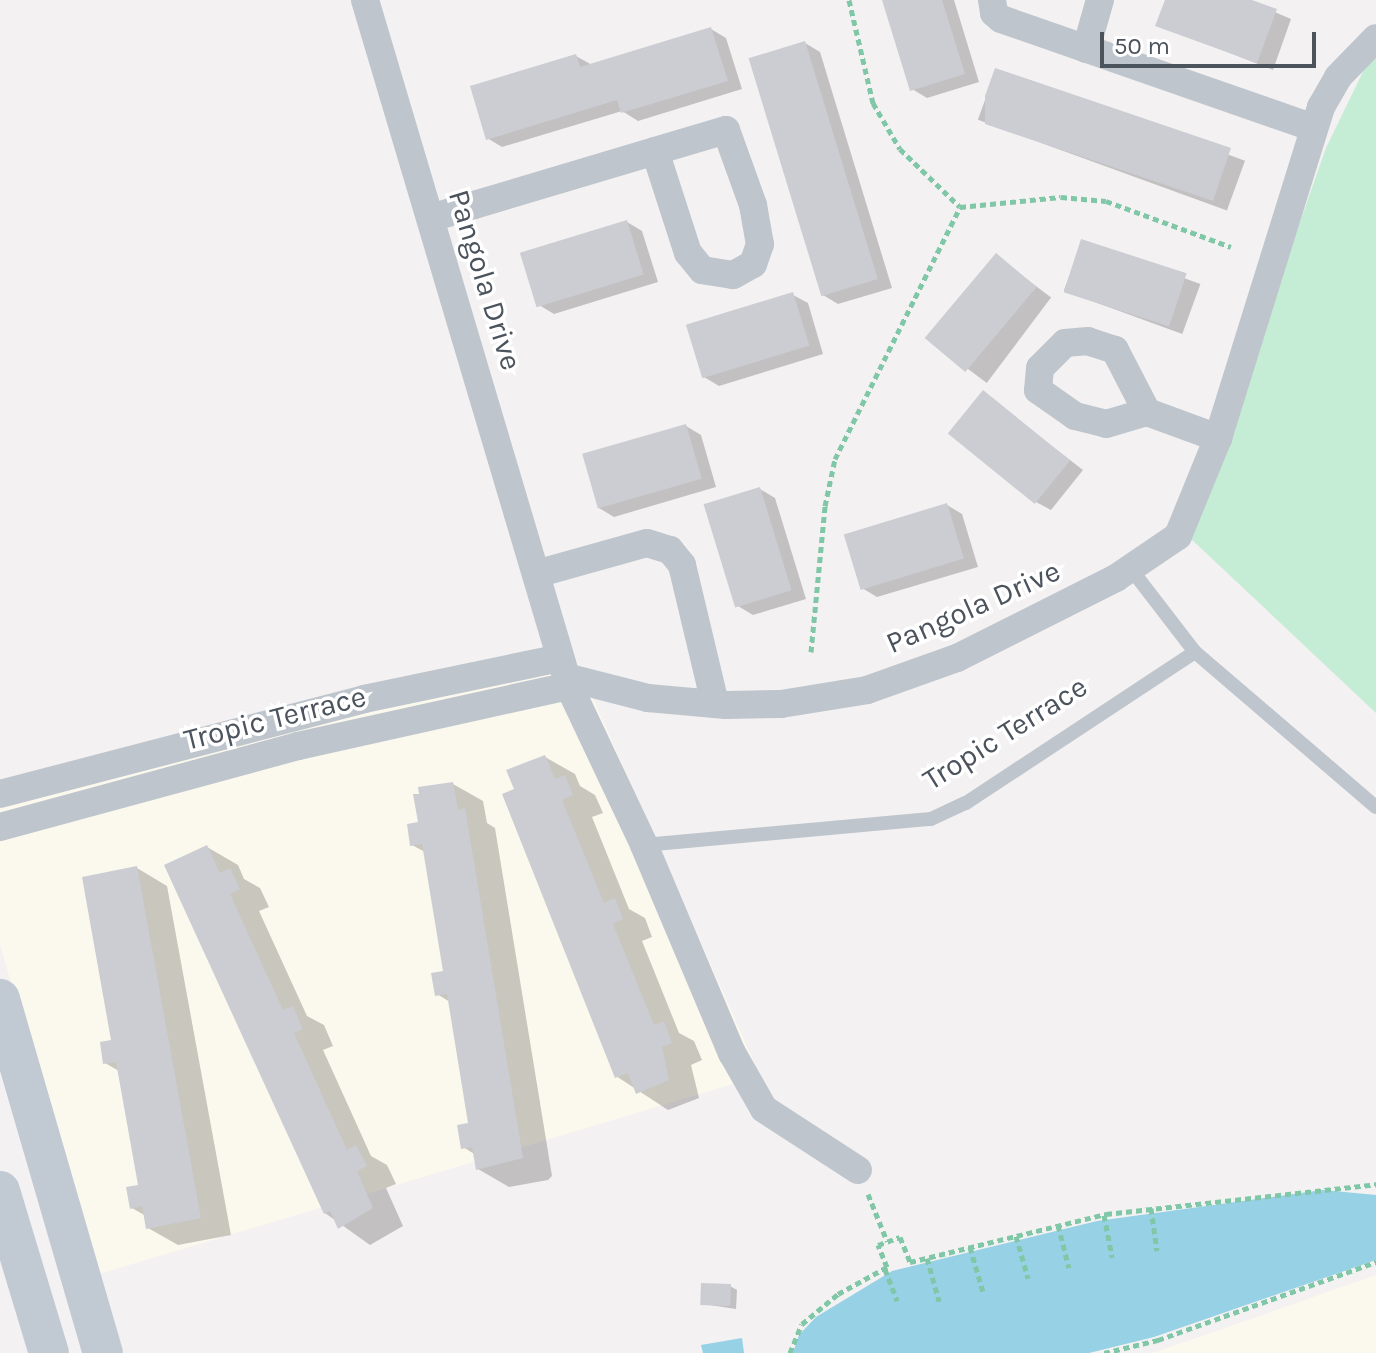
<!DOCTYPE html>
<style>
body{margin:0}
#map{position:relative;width:1376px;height:1353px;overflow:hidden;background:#f3f1f1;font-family:Karla,sans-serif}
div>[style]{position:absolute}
.commercial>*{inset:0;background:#fbf8ed}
.green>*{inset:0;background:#c5ecd5}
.water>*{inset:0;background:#96d1e5}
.shadow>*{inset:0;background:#0003;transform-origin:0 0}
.building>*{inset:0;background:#cbcdd3;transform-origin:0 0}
.path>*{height:5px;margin-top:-2.5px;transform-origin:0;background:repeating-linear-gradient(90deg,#7fc7a6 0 6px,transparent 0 10px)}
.lane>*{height:14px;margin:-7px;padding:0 7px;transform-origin:7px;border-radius:7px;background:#bec5cc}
.street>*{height:28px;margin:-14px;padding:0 14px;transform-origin:14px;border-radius:14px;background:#bec5cc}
.secondary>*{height:40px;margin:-20px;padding:0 20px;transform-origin:20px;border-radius:20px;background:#c1c9d3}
span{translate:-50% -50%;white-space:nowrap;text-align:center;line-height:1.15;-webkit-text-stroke:7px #fff;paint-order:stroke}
.street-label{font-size:30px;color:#4b535d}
.scale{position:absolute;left:1100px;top:32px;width:216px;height:36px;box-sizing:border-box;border:4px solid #4b535d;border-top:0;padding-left:10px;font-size:24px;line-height:28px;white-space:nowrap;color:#4b535d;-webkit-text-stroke:6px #fff;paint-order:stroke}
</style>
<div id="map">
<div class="commercial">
<div style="clip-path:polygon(576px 660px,760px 1076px,96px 1275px,0 945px,0 806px)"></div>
<div style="clip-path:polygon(1376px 1275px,1376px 1353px,1150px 1353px,1159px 1351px)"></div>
</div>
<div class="green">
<div style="clip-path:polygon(1376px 45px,1376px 713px,1189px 537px,1326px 148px)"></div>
</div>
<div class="water">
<div style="clip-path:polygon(1323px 1190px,1376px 1195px,1376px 1260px,1154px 1337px,1089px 1353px,793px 1353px,799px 1335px,816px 1317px,892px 1271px,1097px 1221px)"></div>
<div style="clip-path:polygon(742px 1338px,744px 1353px,703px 1353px,701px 1345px)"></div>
</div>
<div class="shadow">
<div style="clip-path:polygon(884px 0,954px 0,979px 82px,927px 98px,912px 89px)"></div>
<div style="clip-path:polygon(1167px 0,1247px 0,1291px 19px,1273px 70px,1158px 25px)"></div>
<div style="clip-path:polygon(711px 29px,726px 38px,742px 89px,638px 121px,622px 111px,502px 147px,487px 138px,576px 56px,592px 65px)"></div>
<div style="clip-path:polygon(805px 43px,820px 52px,892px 288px,838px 304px,823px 295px)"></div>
<div style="left:996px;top:70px;width:265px;height:53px;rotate:20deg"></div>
<div style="clip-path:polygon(627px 222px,642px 231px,658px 282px,554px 314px,539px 305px)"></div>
<div style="left:1082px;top:241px;width:126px;height:53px;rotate:20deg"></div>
<div style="left:996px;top:256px;width:69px;height:107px;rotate:37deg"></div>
<div style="clip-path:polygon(793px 295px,808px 303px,823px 354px,719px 386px,704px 377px)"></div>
<div style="clip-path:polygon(983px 393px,1083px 470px,1051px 510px,1036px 502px)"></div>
<div style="clip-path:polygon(686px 426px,701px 435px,716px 487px,614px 517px,599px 508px)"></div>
<div style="clip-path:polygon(760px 489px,775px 498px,806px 599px,753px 615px,738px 606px)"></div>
<div style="clip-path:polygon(947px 505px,962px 514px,978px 567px,877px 597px,862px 588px)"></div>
<div style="clip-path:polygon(545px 757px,575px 774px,580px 786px,595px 795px,603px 813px,592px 817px,629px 909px,645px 918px,652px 937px,642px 941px,679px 1033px,694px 1041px,702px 1060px,691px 1065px,699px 1098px,668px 1110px,616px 1076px,517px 790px)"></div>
<div style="clip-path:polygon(453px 784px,483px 801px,487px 823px,495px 828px,552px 1176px,548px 1180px,509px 1187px,478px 1169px,476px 1155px,463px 1147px,471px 1125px,450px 1002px,437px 994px,445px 973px,425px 852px,412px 845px,421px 823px)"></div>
<div style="clip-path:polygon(207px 847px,238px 865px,244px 879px,260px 888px,269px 907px,259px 911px,307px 1016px,324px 1025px,333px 1046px,323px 1050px,371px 1156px,387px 1165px,396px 1184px,386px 1188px,403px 1226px,370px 1245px,325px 1213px)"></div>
<div style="clip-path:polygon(137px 868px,167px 886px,231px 1235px,178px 1245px,148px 1228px,146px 1216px,132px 1208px,140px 1186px,119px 1071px,105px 1063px,114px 1042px)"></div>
<div style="clip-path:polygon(730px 1286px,737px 1290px,736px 1309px,703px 1304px)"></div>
</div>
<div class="building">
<div style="clip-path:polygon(882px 0,942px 0,965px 74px,910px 91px)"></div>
<div style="clip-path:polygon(1165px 0,1252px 0,1277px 9px,1257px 63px,1155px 26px)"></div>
<div style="clip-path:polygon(711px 27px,728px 81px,621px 113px,617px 100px,486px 140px,470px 86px,576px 54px,580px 67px)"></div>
<div style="left:805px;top:41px;width:249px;height:59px;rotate:73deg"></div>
<div style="clip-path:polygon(995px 68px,1231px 148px,1213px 201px,985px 124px,985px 96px)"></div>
<div style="left:627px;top:220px;width:57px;height:112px;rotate:73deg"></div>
<div style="left:1081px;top:239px;width:111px;height:56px;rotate:18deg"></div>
<div style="left:996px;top:253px;width:53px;height:111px;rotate:40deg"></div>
<div style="left:793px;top:292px;width:56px;height:112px;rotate:73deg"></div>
<div style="left:983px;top:390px;width:112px;height:56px;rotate:39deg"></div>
<div style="left:686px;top:424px;width:57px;height:108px;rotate:74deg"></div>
<div style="left:760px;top:487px;width:108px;height:59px;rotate:73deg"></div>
<div style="left:947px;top:503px;width:58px;height:108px;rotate:73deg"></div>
<div style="clip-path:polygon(545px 755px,555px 779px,565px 775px,573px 795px,562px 800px,604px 903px,615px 898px,623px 919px,613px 924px,654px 1025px,664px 1021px,672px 1043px,662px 1047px,669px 1080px,636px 1094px,628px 1073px,615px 1078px,502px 794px,514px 789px,506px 770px)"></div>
<div style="clip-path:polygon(453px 782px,458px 810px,465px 808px,523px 1158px,476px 1170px,472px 1147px,461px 1149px,457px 1125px,468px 1123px,447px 994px,435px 996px,431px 973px,443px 971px,422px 844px,410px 846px,407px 824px,418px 822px,413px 794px,419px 794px,418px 787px)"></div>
<div style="clip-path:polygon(207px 845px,220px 873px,230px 868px,240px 889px,230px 894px,283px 1010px,293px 1006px,303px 1029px,294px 1033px,347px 1150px,356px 1145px,367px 1166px,357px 1171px,373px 1208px,338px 1229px,330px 1211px,324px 1214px,164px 865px)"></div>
<div style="clip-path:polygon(137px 866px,201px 1218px,146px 1229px,142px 1206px,130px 1209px,126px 1187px,138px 1185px,116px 1062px,103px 1064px,100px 1042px,111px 1040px,82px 877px)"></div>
<div style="left:701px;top:1283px;width:30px;height:22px;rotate:2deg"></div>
</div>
<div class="path">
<div style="left:849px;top:0;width:106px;rotate:76.9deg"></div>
<div style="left:873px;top:103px;width:53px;rotate:59.6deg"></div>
<div style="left:900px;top:149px;width:83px;rotate:44deg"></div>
<div style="left:811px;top:652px;width:147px;rotate:-84.5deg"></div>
<div style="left:825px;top:506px;width:48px;rotate:-78deg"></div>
<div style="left:835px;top:459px;width:281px;rotate:-63.6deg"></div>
<div style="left:960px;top:207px;width:101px;rotate:-5.7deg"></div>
<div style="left:1061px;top:197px;width:45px;rotate:5.1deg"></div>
<div style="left:1106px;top:201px;width:133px;rotate:20.2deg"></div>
<div style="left:868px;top:1194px;width:51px;rotate:68deg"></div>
<div style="left:1151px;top:1208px;width:43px;rotate:82.1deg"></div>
<div style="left:1104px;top:1215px;width:43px;rotate:79.2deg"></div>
<div style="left:1058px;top:1225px;width:44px;rotate:75.7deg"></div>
<div style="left:1016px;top:1236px;width:44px;rotate:74.1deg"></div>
<div style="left:970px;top:1247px;width:47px;rotate:73.9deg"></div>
<div style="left:927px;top:1258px;width:45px;rotate:74.4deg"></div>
<div style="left:885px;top:1269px;width:34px;rotate:69deg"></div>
<div style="left:790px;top:1353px;width:31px;rotate:-68deg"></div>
<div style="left:802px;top:1324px;width:47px;rotate:-39.8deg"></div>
<div style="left:838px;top:1294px;width:56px;rotate:-28.9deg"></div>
<div style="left:887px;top:1267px;width:24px;rotate:-112deg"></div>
<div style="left:878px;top:1245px;width:23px;rotate:-20deg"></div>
<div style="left:900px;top:1237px;width:27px;rotate:68deg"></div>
<div style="left:910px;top:1262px;width:202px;rotate:-13.8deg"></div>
<div style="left:1106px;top:1214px;width:272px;rotate:-6.3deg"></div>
<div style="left:1104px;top:1353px;width:56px;rotate:-13.5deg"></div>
<div style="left:1158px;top:1340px;width:232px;rotate:-19.7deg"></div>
</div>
<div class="lane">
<div style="left:1131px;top:569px;width:105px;rotate:52.4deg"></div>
<div style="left:1195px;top:652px;width:238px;rotate:40.6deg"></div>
<div style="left:644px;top:845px;width:288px;rotate:-5.2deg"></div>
<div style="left:931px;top:819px;width:38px;rotate:-25deg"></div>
<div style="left:966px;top:803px;width:274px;rotate:-33.4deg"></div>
</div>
<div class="street">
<div style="left:365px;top:0;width:716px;rotate:73.44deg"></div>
<div style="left:569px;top:686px;width:176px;rotate:64.7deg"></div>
<div style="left:644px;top:845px;width:226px;rotate:67.1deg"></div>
<div style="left:732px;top:1053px;width:64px;rotate:60.3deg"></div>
<div style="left:764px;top:1109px;width:112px;rotate:33deg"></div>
<div style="left:992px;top:0;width:13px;rotate:81deg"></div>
<div style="left:994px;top:13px;width:9px;rotate:41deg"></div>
<div style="left:1001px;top:19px;width:331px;rotate:19.2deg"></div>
<div style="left:1086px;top:49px;width:51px;rotate:-74.1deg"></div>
<div style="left:431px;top:218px;width:45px;rotate:-16.8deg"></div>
<div style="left:474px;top:205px;width:189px;rotate:-16.6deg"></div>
<div style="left:655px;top:151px;width:74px;rotate:-16.5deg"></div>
<div style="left:726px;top:130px;width:80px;rotate:70.2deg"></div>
<div style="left:753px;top:205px;width:40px;rotate:80deg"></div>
<div style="left:760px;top:244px;width:21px;rotate:109deg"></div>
<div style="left:753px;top:264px;width:23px;rotate:151deg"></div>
<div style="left:733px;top:275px;width:31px;rotate:-171deg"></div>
<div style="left:702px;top:270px;width:22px;rotate:-129deg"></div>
<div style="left:688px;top:253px;width:107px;rotate:-107.9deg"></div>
<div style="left:1147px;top:412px;width:70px;rotate:-117.3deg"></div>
<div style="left:1115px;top:350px;width:28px;rotate:-162deg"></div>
<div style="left:1088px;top:341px;width:23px;rotate:175deg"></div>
<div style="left:1065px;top:343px;width:35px;rotate:135deg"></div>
<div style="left:1040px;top:368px;width:22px;rotate:95deg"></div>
<div style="left:1038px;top:390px;width:45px;rotate:35.1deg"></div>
<div style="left:1075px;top:416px;width:32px;rotate:14deg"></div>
<div style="left:1106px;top:424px;width:43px;rotate:-16.3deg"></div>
<div style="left:1147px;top:412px;width:76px;rotate:20.1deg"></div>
<div style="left:536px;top:574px;width:115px;rotate:-15.6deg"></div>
<div style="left:647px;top:543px;width:24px;rotate:17deg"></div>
<div style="left:670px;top:550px;width:19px;rotate:51deg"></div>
<div style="left:682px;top:565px;width:143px;rotate:76.6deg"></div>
<div style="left:566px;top:677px;width:85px;rotate:14.4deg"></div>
<div style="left:648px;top:698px;width:78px;rotate:5.1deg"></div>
<div style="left:726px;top:705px;width:55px;rotate:-1deg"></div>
<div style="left:781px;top:704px;width:87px;rotate:-9.2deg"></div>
<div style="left:867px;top:690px;width:96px;rotate:-19.6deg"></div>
<div style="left:957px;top:658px;width:178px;rotate:-26.7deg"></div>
<div style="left:1116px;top:578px;width:75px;rotate:-34.1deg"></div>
<div style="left:1178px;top:536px;width:106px;rotate:-67.8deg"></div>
<div style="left:1218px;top:438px;width:347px;rotate:-72.7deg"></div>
<div style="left:1321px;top:107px;width:34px;rotate:-60deg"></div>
<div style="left:1338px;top:77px;width:54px;rotate:-45.7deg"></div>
<div style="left:0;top:794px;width:376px;rotate:-14.6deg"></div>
<div style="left:364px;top:699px;width:200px;rotate:-11.8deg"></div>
<div style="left:0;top:827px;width:309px;rotate:-15.2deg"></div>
<div style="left:298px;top:746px;width:278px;rotate:-12.5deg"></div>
</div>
<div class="secondary">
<div style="left:0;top:999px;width:369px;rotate:73.8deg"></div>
<div style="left:0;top:1191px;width:169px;rotate:73.2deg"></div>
</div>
<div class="street-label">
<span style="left:485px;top:280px;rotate:73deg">Pangola Drive</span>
<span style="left:973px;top:607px;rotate:-24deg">Pangola Drive</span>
<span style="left:275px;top:718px;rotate:-14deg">Tropic Terrace</span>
<span style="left:1005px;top:733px;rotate:-32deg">Tropic Terrace</span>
</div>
<div class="scale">50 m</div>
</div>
